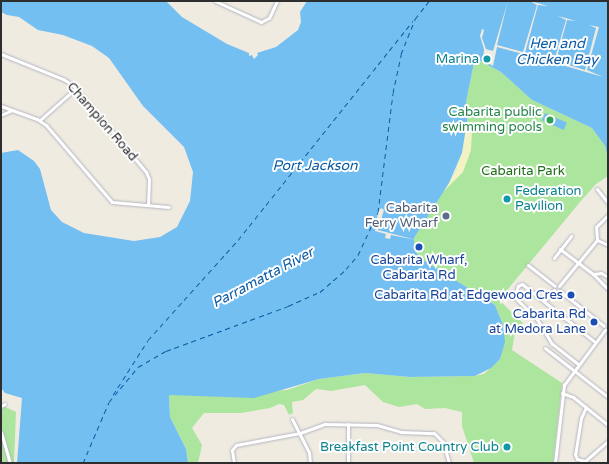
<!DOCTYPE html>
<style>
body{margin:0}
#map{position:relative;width:609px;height:464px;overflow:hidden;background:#efebe1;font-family:"Varela Round",sans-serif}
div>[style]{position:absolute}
.green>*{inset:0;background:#ace59d}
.sand>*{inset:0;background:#f3f2c4}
.water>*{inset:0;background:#74bff1;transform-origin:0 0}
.pier>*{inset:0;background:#efebe1}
.ferry>*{height:1px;margin-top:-0.5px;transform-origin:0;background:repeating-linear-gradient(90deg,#0c5ba4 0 5px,transparent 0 9px)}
.roads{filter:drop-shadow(0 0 1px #b4b5c1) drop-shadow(0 0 1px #b4b5c1)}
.minor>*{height:3px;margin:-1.5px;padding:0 1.5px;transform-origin:1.5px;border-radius:1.5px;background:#fff}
.dots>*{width:11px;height:11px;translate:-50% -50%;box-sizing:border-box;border:2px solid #fff;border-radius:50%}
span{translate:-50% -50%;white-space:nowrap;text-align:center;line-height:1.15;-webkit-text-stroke:4px #fff;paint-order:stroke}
.culture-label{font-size:13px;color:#0d838f}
.right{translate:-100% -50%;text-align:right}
.left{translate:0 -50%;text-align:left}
.leisure-label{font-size:13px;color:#27864d}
.street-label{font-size:13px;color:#2e2e2e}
.park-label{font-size:13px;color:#206e1a}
.service-label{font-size:13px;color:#4e5e75}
.transit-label{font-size:13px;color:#164399}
.water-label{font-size:14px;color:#0c5ba4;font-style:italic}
.frame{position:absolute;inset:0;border:2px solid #2e2e2e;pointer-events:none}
</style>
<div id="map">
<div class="green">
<div style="clip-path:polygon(475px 58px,501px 72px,532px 100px,592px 128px,605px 146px,608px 158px,608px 176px,596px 184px,580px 202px,499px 300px,523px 323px,520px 330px,515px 332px,512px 350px,562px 383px,553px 463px,474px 463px,462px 426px,462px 412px,445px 408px,425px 409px,417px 404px,399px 407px,383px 402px,365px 385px,331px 391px,316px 389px,303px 400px,292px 402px,293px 413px,289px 415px,284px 405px,279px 404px,270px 408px,241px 413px,204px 413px,192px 428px,202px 445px,198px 463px,188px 463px,186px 449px,170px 417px,169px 395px,287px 390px,319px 379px,365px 373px,410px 377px,475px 376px,484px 374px,500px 359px,505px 331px,495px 305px,420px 258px,414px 249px,414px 238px,456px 171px,465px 141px,468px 115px,466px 102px)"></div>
<div style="clip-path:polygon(1px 405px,16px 412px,14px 463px,1px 463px)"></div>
</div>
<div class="sand">
<div style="clip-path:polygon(466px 129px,472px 132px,471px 150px,463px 172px,441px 194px,456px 171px)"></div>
</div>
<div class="water">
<div style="clip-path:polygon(1px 1px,166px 1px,182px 17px,227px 44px,249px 53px,249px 56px,252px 55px,254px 59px,258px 55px,257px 53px,276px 47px,298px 30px,301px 22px,300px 12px,307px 1px,608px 1px,608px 158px,605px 146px,592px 128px,532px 100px,501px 72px,475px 58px,466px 102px,468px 115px,462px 153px,449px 183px,414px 238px,414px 249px,420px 258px,495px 305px,503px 325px,505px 342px,500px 359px,491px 368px,475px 376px,410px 377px,365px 373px,319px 379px,254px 398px,169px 395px,170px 417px,186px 449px,188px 463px,17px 463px,22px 398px,5px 393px,1px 388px,1px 153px,18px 150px,34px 161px,40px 169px,51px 210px,62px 222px,84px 233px,134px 241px,160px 237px,177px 227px,190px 201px,193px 172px,184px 147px,143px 106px,109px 58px,92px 46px,63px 35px,38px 30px,19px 17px,7px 15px,1px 12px)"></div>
<div style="left:545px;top:113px;width:24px;height:8px;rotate:24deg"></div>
</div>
<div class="pier">
<div style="clip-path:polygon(508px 1px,497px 45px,523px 52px,537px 5px,530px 1px,548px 6px,538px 5px,525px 53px,554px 61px,566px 20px,558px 16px,576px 21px,567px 20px,556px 61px,585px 70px,596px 28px,589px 25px,599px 27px,587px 70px,603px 77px,555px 63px,554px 66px,545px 64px,546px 60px,524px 54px,523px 59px,530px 62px,521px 60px,523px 54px,497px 47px,493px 66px,483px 60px,484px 49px,480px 36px,482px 29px,484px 30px,482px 38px,486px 49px,493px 51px)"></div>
<div style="clip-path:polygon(381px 208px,384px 210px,378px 230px,416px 240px,391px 235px,390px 239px,385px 238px,386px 234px,375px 231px,378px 212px)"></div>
</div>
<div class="ferry">
<div style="left:113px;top:395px;width:65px;rotate:-57.5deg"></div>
<div style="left:148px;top:340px;width:135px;rotate:-48deg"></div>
<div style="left:238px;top:240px;width:280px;rotate:-51.4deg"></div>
<div style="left:83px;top:463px;width:66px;rotate:-66.9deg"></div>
<div style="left:109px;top:402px;width:45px;rotate:-50.4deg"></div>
<div style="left:138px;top:367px;width:32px;rotate:-30deg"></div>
<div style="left:166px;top:351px;width:130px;rotate:-20.2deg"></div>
<div style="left:288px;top:306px;width:35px;rotate:-24deg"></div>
<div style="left:320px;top:292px;width:35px;rotate:-41deg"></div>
<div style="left:346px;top:269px;width:18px;rotate:-49deg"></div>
<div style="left:358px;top:255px;width:47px;rotate:-65.1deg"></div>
<div style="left:378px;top:212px;width:120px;rotate:-82.8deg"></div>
<div style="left:393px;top:93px;width:40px;rotate:-78deg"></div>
<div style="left:401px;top:54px;width:38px;rotate:-68deg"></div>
<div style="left:415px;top:19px;width:23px;rotate:-52deg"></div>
</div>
<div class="roads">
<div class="minor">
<div style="left:215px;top:1px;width:51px;rotate:24.5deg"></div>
<div style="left:261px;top:22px;width:9px;rotate:-27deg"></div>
<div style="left:269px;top:18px;width:19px;rotate:-65deg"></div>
<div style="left:1px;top:54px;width:67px;rotate:22deg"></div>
<div style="left:63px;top:79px;width:12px;rotate:31deg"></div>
<div style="left:73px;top:85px;width:114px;rotate:50deg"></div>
<div style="left:146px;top:172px;width:8px;rotate:67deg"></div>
<div style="left:149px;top:179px;width:26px;rotate:92deg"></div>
<div style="left:1px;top:106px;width:38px;rotate:20deg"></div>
<div style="left:37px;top:119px;width:11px;rotate:34deg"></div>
<div style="left:46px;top:125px;width:101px;rotate:49.4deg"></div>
<div style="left:112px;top:202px;width:57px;rotate:5deg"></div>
<div style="left:1px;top:115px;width:12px;rotate:-24deg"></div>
<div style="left:40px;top:120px;width:48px;rotate:-41.6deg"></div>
<div style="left:597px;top:189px;width:18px;rotate:52deg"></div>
<div style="left:597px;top:240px;width:13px;rotate:-94deg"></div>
<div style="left:596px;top:227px;width:17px;rotate:-45deg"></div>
<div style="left:597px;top:240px;width:12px;rotate:24deg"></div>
<div style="left:560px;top:249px;width:41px;rotate:37.1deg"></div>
<div style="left:554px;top:258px;width:28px;rotate:-52deg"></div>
<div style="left:528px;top:265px;width:34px;rotate:38deg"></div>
<div style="left:608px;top:277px;width:8px;rotate:-150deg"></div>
<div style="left:601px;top:273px;width:8px;rotate:173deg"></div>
<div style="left:593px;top:274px;width:21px;rotate:45deg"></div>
<div style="left:559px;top:286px;width:60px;rotate:-50.4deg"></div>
<div style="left:560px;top:291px;width:56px;rotate:38.5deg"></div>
<div style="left:544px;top:301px;width:15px;rotate:-48deg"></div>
<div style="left:545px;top:348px;width:80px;rotate:37.9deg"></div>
<div style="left:578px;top:364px;width:33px;rotate:-142deg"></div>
<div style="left:552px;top:344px;width:29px;rotate:-121deg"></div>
<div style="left:537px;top:319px;width:32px;rotate:-136deg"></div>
<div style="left:514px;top:297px;width:12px;rotate:-70deg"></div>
<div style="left:518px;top:286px;width:4px;rotate:-27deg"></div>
<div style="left:522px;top:284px;width:93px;rotate:38.5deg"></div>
<div style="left:562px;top:393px;width:12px;rotate:20deg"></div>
<div style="left:573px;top:397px;width:45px;rotate:38.7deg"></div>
<div style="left:1px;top:406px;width:4px;rotate:-27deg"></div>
<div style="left:586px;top:407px;width:12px;rotate:114deg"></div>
<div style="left:581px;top:418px;width:36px;rotate:99deg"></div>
<div style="left:575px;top:454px;width:5px;rotate:68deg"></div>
<div style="left:577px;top:459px;width:8px;rotate:14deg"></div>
<div style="left:585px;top:461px;width:30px;rotate:-41deg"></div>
<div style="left:292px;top:419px;width:37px;rotate:63deg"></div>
<div style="left:309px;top:452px;width:11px;rotate:85deg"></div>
<div style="left:1px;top:432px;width:32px;rotate:74deg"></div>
<div style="left:234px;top:463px;width:13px;rotate:-99deg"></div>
<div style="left:232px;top:450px;width:6px;rotate:-51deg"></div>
<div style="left:236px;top:445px;width:65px;rotate:-10.6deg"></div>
<div style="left:300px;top:433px;width:27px;rotate:-20deg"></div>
<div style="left:325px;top:424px;width:52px;rotate:1.1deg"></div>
<div style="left:377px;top:425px;width:25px;rotate:16deg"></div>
<div style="left:401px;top:432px;width:33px;rotate:2deg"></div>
<div style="left:434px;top:433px;width:13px;rotate:45deg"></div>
<div style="left:443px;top:442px;width:22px;rotate:74deg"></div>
<div style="left:348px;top:463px;width:39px;rotate:-90deg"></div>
<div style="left:555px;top:463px;width:79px;rotate:-83.4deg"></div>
<div style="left:564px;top:385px;width:69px;rotate:-53.3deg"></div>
</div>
</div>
<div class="dots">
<div style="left:487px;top:59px;background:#0f9aa8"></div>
<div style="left:550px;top:120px;background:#2e9e5b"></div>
<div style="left:507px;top:199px;background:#0f9aa8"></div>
<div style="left:446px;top:216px;background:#5c6f8a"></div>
<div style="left:419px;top:247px;background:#1a4fb4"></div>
<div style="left:571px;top:295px;background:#1a4fb4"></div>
<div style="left:594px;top:322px;background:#1a4fb4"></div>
<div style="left:507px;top:447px;background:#0f9aa8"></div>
</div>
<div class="culture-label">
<span class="right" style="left:479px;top:59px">Marina</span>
<span class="left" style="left:515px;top:199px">Federation<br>Pavilion</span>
<span class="right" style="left:499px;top:447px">Breakfast Point Country Club</span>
</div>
<div class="leisure-label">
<span class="right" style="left:542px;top:120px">Cabarita public<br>swimming pools</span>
</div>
<div class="street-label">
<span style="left:102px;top:122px;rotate:49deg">Champion Road</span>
</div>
<div class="park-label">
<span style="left:523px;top:171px">Cabarita Park</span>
</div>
<div class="service-label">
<span class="right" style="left:438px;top:216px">Cabarita<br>Ferry Wharf</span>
</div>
<div class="transit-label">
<span style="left:419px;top:268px">Cabarita Wharf,<br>Cabarita Rd</span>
<span class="right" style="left:563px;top:295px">Cabarita Rd at Edgewood Cres</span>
<span class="right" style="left:586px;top:322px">Cabarita Rd<br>at Medora Lane</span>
</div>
<div class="water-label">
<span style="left:557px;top:52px">Hen and<br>Chicken Bay</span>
<span style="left:315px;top:166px">Port Jackson</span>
<span style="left:263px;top:278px;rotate:-28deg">Parramatta River</span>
</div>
<div class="frame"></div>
</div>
